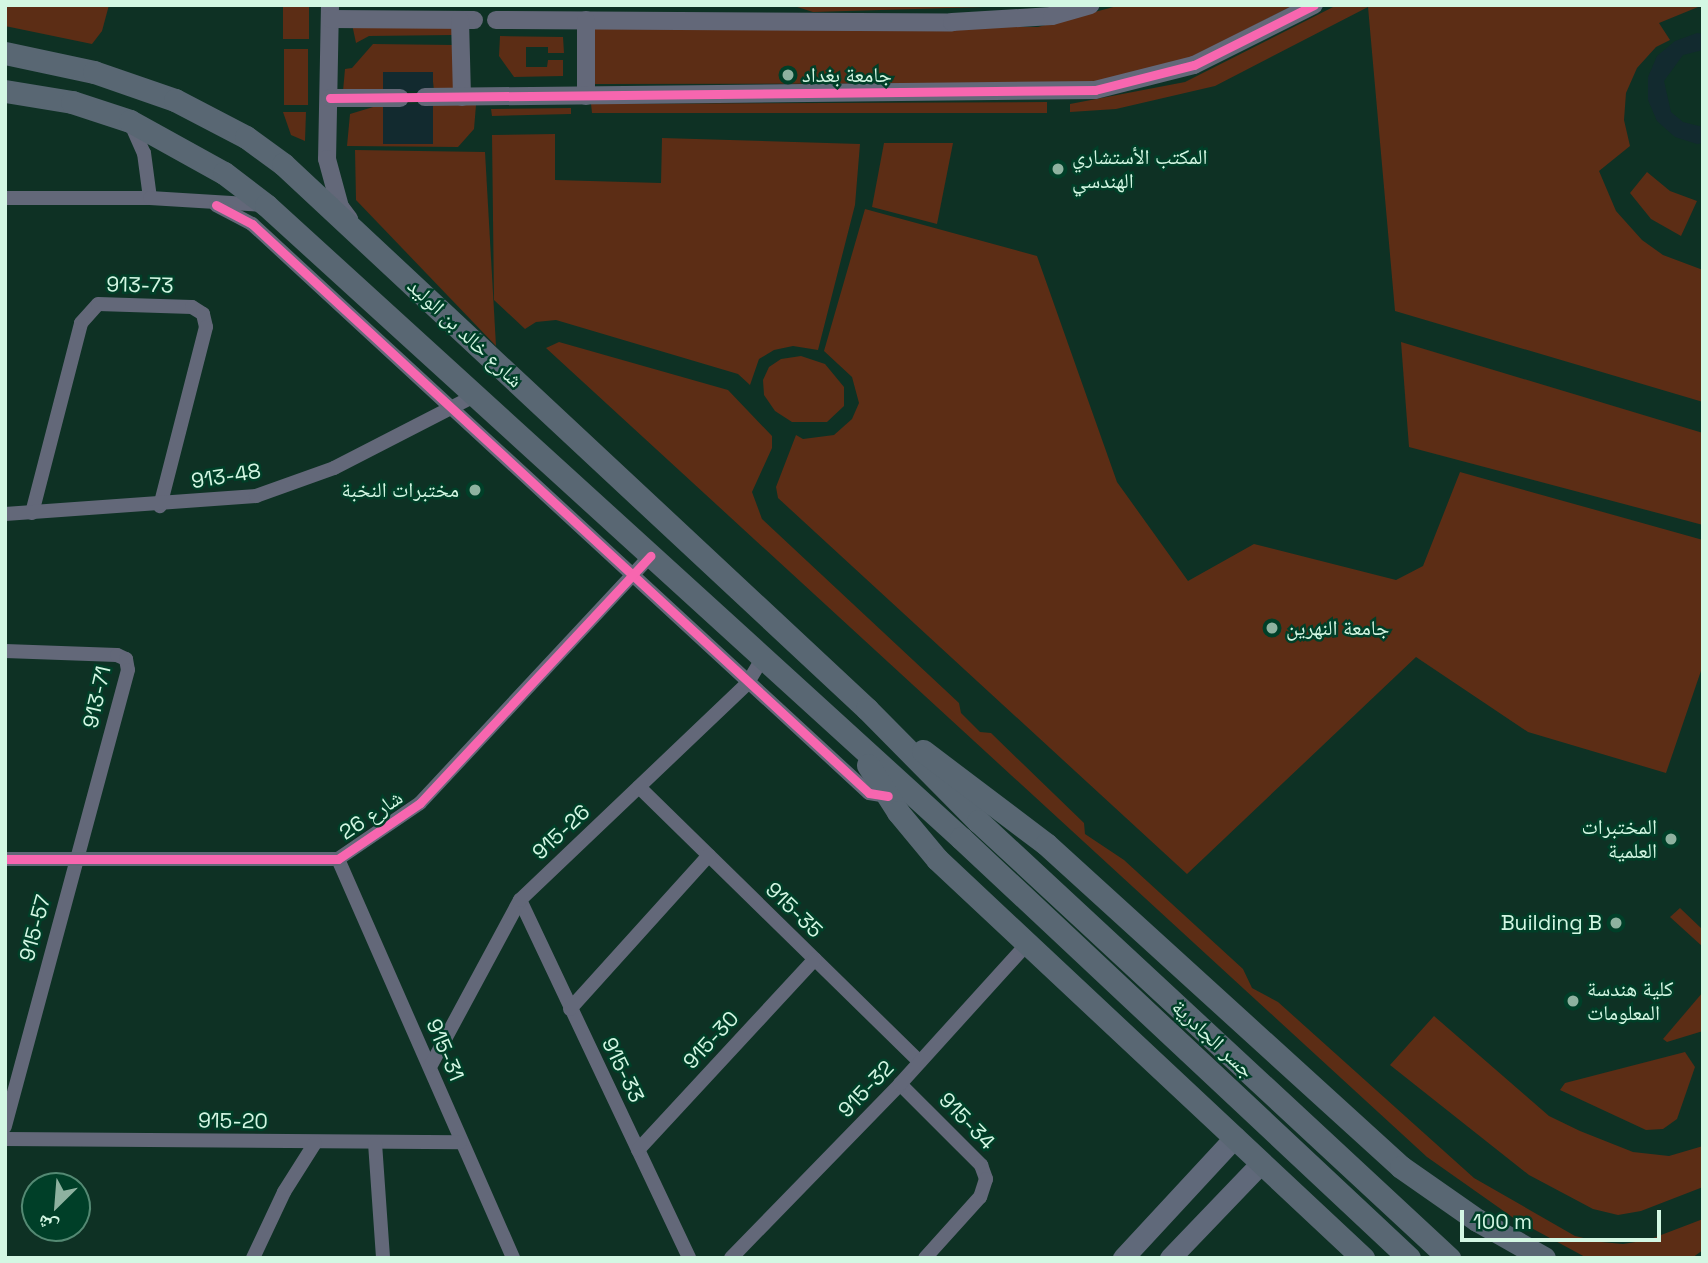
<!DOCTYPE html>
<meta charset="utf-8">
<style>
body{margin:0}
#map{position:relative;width:1708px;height:1263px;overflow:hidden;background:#0e3124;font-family:"Space Grotesk","Noto Naskh Arabic",sans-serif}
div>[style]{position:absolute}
.green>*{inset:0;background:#5c2d15;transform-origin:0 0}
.water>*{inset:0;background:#122a2f;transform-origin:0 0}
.minor>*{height:14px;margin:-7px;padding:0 7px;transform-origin:7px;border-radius:7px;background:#636879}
.tertiary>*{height:18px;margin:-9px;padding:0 9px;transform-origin:9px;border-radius:9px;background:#636879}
.secondary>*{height:21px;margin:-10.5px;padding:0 10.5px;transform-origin:10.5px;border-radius:10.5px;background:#60697a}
.primary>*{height:23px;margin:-11.5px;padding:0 11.5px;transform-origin:11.5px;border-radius:11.5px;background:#596773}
.cycleway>*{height:9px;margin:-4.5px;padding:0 4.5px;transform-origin:4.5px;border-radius:4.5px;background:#f766af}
.dots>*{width:19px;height:19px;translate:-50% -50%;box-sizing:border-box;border:4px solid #003f28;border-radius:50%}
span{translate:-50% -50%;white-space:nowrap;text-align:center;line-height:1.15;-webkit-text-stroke:5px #003f28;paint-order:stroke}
.poi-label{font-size:21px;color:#d3f7e3}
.left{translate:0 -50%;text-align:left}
.right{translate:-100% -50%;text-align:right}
.street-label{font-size:21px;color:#d3f7e3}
.frame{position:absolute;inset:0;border:7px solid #d3f7e3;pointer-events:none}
.north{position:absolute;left:21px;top:1172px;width:70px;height:70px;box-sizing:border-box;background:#003f28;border:2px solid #548973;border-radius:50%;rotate:205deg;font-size:19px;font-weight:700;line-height:28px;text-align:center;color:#d3f7e3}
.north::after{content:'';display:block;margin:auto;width:24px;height:32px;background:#8eb2a0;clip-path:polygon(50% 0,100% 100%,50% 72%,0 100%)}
.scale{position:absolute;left:1460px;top:1210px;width:201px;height:32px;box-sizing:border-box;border:4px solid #d3f7e3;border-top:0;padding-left:9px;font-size:21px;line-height:24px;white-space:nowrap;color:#d3f7e3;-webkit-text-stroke:5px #003f28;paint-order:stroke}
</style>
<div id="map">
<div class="green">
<div style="clip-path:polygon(5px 5px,109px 5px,102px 31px,92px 44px,5px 26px)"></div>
<div style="left:283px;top:5px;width:26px;height:34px"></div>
<div style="clip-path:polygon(791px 5px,1050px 5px,813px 12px)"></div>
<div style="clip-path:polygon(1121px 5px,1294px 5px,1191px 58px,1094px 83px,591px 84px,593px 27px,1038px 27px)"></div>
<div style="clip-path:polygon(1337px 5px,1703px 5px,1659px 23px,1670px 40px,1656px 47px,1637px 68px,1626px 93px,1624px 120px,1630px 146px,1599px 171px,1616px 211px,1642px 240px,1663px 255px,1703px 270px,1703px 402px,1395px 311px,1368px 7px,1215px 86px,1116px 109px,1070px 112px,1070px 104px,1185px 82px)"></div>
<div style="clip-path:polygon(352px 24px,453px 27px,453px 35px,369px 36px,356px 43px)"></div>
<div style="clip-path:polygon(500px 36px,563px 37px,564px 53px,548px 53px,548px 47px,526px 47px,526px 67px,547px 67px,548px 60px,563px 60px,563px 76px,514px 77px,499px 56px)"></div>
<div style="clip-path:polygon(373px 44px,454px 45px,454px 90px,434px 91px,432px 72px,384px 72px,383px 91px,343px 91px,345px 69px,352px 68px)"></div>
<div style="left:284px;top:49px;width:24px;height:56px"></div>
<div style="clip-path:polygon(1047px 102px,1047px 113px,592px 113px,591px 104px)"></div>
<div style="clip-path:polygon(383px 104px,433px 144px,433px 104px,476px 105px,474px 129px,458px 147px,347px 146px,350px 114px)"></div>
<div style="clip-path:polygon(571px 108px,571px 114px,492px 116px,491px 109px)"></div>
<div style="clip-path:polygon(283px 112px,306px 112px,305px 141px,291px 135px)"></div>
<div style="clip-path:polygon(555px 134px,555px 180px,661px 183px,662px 138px,860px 144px,855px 205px,818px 350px,793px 346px,774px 350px,759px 359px,750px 385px,738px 374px,556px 320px,536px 322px,525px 329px,494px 300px,492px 135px)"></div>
<div style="clip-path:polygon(884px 143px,953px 143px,937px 224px,872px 207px)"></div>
<div style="clip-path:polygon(355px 150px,485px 152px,496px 346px,356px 200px)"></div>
<div style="clip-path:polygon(1647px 172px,1670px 191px,1697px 201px,1681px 236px,1651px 219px,1630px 193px)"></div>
<div style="clip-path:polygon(865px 209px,1037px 256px,1117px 482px,1188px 581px,1254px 544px,1396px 580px,1423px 566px,1460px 472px,1703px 540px,1703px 665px,1666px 773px,1528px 732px,1416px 657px,1187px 874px,778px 498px,776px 487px,796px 435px,803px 439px,834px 435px,852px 419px,859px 403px,852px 377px,824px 351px)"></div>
<div style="clip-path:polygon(559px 342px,728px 390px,772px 436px,772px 448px,752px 492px,762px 519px,959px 703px,961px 713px,980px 732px,991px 733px,1084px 823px,1085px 834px,1124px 860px,1243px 969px,1252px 988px,1278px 1002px,1474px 1178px,1575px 1236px,1601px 1242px,1623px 1244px,1648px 1240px,1703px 1219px,1703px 1250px,1692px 1258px,1587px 1258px,1515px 1219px,1427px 1157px,546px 348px)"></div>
<div style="clip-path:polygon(1401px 342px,1703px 433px,1703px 525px,1409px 447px)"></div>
<div style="clip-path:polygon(801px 356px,825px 364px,844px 387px,844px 406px,827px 422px,792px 422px,775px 411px,764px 395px,763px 380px,769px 367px,781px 359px)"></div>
<div style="clip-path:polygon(1680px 908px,1703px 930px,1703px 947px,1670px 917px)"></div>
<div style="clip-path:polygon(1703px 992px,1703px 1031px,1667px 1042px,1663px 1039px)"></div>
<div style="clip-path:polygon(1434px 1016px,1549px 1116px,1580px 1131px,1633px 1152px,1669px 1156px,1703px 1146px,1703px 1187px,1641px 1211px,1618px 1215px,1593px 1209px,1529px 1175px,1390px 1065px)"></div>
<div style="clip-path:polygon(1685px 1052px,1695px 1067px,1677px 1119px,1663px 1129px,1646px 1130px,1560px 1090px,1565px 1083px)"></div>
</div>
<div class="water">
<div style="clip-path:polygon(1697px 33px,1703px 34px,1703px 50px,1683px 55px,1664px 81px,1671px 112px,1683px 122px,1703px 127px,1703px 143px,1697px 144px,1675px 137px,1657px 121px,1648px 100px,1648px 77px,1657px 56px,1675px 41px)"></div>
<div style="left:383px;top:72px;width:50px;height:19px"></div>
<div style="left:383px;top:104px;width:50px;height:40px"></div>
</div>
<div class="minor">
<div style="left:130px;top:122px;width:34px;rotate:66deg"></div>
<div style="left:144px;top:153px;width:45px;rotate:82.4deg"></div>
<div style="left:5px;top:198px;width:145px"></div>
<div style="left:150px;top:198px;width:116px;rotate:3.5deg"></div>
<div style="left:216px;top:205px;width:41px;rotate:27.8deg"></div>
<div style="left:252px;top:224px;width:839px;rotate:42.68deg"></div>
<div style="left:869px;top:793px;width:19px;rotate:9deg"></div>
<div style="left:32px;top:513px;width:196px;rotate:-75.5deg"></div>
<div style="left:81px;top:323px;width:25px;rotate:-48deg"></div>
<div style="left:98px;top:304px;width:94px;rotate:1.8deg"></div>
<div style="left:192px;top:307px;width:13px;rotate:32deg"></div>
<div style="left:203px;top:314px;width:13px;rotate:77deg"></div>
<div style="left:206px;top:327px;width:185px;rotate:104.4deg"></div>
<div style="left:5px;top:514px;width:252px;rotate:-4.1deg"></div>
<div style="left:256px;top:496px;width:83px;rotate:-19.7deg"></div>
<div style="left:334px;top:468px;width:157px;rotate:-27.2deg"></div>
<div style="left:5px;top:651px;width:112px;rotate:2deg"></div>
<div style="left:117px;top:655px;width:10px;rotate:24deg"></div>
<div style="left:126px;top:659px;width:11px;rotate:80deg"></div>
<div style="left:128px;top:670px;width:473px;rotate:105.1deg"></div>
<div style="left:639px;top:787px;width:393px;rotate:44.4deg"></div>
<div style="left:5px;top:859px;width:333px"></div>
<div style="left:338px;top:859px;width:99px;rotate:-34.3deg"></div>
<div style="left:420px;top:803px;width:338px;rotate:-47deg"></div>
<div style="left:338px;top:859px;width:436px;rotate:66.3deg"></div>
<div style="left:520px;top:900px;width:396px;rotate:64.7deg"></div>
<div style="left:570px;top:1009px;width:207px;rotate:-47.9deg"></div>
<div style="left:430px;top:1067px;width:190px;rotate:-61.7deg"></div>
<div style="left:520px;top:900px;width:313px;rotate:-43.6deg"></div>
<div style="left:747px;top:684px;width:29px;rotate:-59deg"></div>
<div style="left:900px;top:1084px;width:115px;rotate:45deg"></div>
<div style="left:981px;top:1165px;width:15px;rotate:70deg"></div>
<div style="left:986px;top:1179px;width:19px;rotate:108deg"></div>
<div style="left:980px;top:1197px;width:82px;rotate:132deg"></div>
<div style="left:5px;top:1139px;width:455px;rotate:0.4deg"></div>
<div style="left:375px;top:1143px;width:115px;rotate:86deg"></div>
<div style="left:638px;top:1150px;width:260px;rotate:-47.2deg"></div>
<div style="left:253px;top:1258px;width:73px;rotate:-64.8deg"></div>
<div style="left:284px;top:1192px;width:58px;rotate:-57.7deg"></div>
<div style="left:731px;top:1258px;width:243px;rotate:-45.8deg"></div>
<div style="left:900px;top:1084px;width:189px;rotate:-47.8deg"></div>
</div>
<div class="tertiary">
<div style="left:330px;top:5px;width:154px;rotate:91.1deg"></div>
<div style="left:327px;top:159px;width:50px;rotate:74.8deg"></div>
<div style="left:340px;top:207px;width:15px;rotate:53deg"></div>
<div style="left:331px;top:19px;width:143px;rotate:0.4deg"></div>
<div style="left:460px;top:20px;width:77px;rotate:88.5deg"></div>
<div style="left:496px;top:20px;width:456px;rotate:0.3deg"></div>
<div style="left:952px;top:22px;width:100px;rotate:-3.4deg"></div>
<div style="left:1052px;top:16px;width:40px;rotate:-16deg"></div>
<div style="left:586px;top:20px;width:76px;rotate:90deg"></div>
<div style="left:425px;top:97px;width:670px;rotate:-0.6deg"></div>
<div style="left:1095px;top:90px;width:102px;rotate:-14.2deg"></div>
<div style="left:1194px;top:65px;width:134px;rotate:-26.6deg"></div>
<div style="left:330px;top:98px;width:70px"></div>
</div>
<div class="secondary">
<div style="left:1123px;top:1258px;width:165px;rotate:-47.2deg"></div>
<div style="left:1170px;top:1258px;width:132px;rotate:-46.2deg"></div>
</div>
<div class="primary">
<div style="left:5px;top:53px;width:91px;rotate:12.1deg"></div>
<div style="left:94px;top:72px;width:86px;rotate:19.1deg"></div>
<div style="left:175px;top:100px;width:80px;rotate:27.5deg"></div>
<div style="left:246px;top:137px;width:46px;rotate:36.1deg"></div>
<div style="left:283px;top:164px;width:799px;rotate:43.02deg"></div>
<div style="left:867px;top:709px;width:158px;rotate:45.3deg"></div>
<div style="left:978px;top:821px;width:643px;rotate:42.86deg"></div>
<div style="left:5px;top:91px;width:68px;rotate:9.3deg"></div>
<div style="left:72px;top:102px;width:61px;rotate:18.1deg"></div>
<div style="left:130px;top:121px;width:107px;rotate:29deg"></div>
<div style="left:224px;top:173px;width:53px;rotate:37.3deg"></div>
<div style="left:266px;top:205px;width:940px;rotate:42.33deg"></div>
<div style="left:961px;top:838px;width:614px;rotate:43.15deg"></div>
<div style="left:923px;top:751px;width:154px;rotate:37.1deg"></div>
<div style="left:1046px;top:844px;width:480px;rotate:42.3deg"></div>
<div style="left:1401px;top:1167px;width:93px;rotate:34.9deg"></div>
<div style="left:1477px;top:1220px;width:77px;rotate:29.6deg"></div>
<div style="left:868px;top:765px;width:56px;rotate:57.4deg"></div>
<div style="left:898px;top:812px;width:61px;rotate:50.3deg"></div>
<div style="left:937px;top:859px;width:584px;rotate:43.13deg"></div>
</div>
<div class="cycleway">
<div style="left:330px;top:98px;width:765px;rotate:-0.6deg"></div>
<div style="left:1095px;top:90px;width:102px;rotate:-14.2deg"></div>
<div style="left:1194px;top:65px;width:134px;rotate:-26.6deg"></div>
<div style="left:216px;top:205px;width:41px;rotate:27.8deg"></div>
<div style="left:252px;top:224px;width:839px;rotate:42.68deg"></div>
<div style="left:869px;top:793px;width:19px;rotate:9deg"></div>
<div style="left:5px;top:859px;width:333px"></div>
<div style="left:338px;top:859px;width:99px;rotate:-34.3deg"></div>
<div style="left:420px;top:803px;width:338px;rotate:-47deg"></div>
</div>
<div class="dots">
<div style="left:788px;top:75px;background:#8eb2a0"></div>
<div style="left:1058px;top:169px;background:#8eb2a0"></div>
<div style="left:475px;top:490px;background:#8eb2a0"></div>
<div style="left:1272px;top:628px;background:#8eb2a0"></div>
<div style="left:1671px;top:839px;background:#8eb2a0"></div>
<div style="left:1616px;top:923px;background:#8eb2a0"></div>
<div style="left:1573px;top:1001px;background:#8eb2a0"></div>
</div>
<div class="poi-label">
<span class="left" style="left:802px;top:75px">جامعة بغداد</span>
<span class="left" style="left:1072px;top:169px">المكتب الأستشاري<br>الهندسي</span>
<span class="right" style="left:459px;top:490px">مختبرات النخبة</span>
<span class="left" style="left:1286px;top:628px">جامعة النهرين</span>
<span class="right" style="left:1657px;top:839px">المختبرات<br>العلمية</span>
<span class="right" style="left:1602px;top:923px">Building B</span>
<span class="left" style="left:1587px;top:1001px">كلية هندسة<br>المعلومات</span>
</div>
<div class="street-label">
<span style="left:140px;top:285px;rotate:1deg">913-73</span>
<span style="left:465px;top:333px;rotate:43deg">شارع خالد بن الوليد</span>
<span style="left:226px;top:476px;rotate:-9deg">913-48</span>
<span style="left:97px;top:697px;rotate:-77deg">913-71</span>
<span style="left:371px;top:815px;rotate:-34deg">شارع 26</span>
<span style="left:561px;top:832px;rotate:-43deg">915-26</span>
<span style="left:794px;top:910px;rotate:44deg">915-35</span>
<span style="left:35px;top:928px;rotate:-75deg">915-57</span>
<span style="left:1213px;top:1039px;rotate:43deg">جسر الجادرية</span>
<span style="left:711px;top:1040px;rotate:-47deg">915-30</span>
<span style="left:445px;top:1050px;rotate:67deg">915-31</span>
<span style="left:623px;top:1070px;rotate:64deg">915-33</span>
<span style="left:866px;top:1089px;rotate:-46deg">915-32</span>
<span style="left:233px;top:1121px;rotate:1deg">915-20</span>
<span style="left:967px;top:1121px;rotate:46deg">915-34</span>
</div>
<div class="frame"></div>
<div class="north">ش</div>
<div class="scale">100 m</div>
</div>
